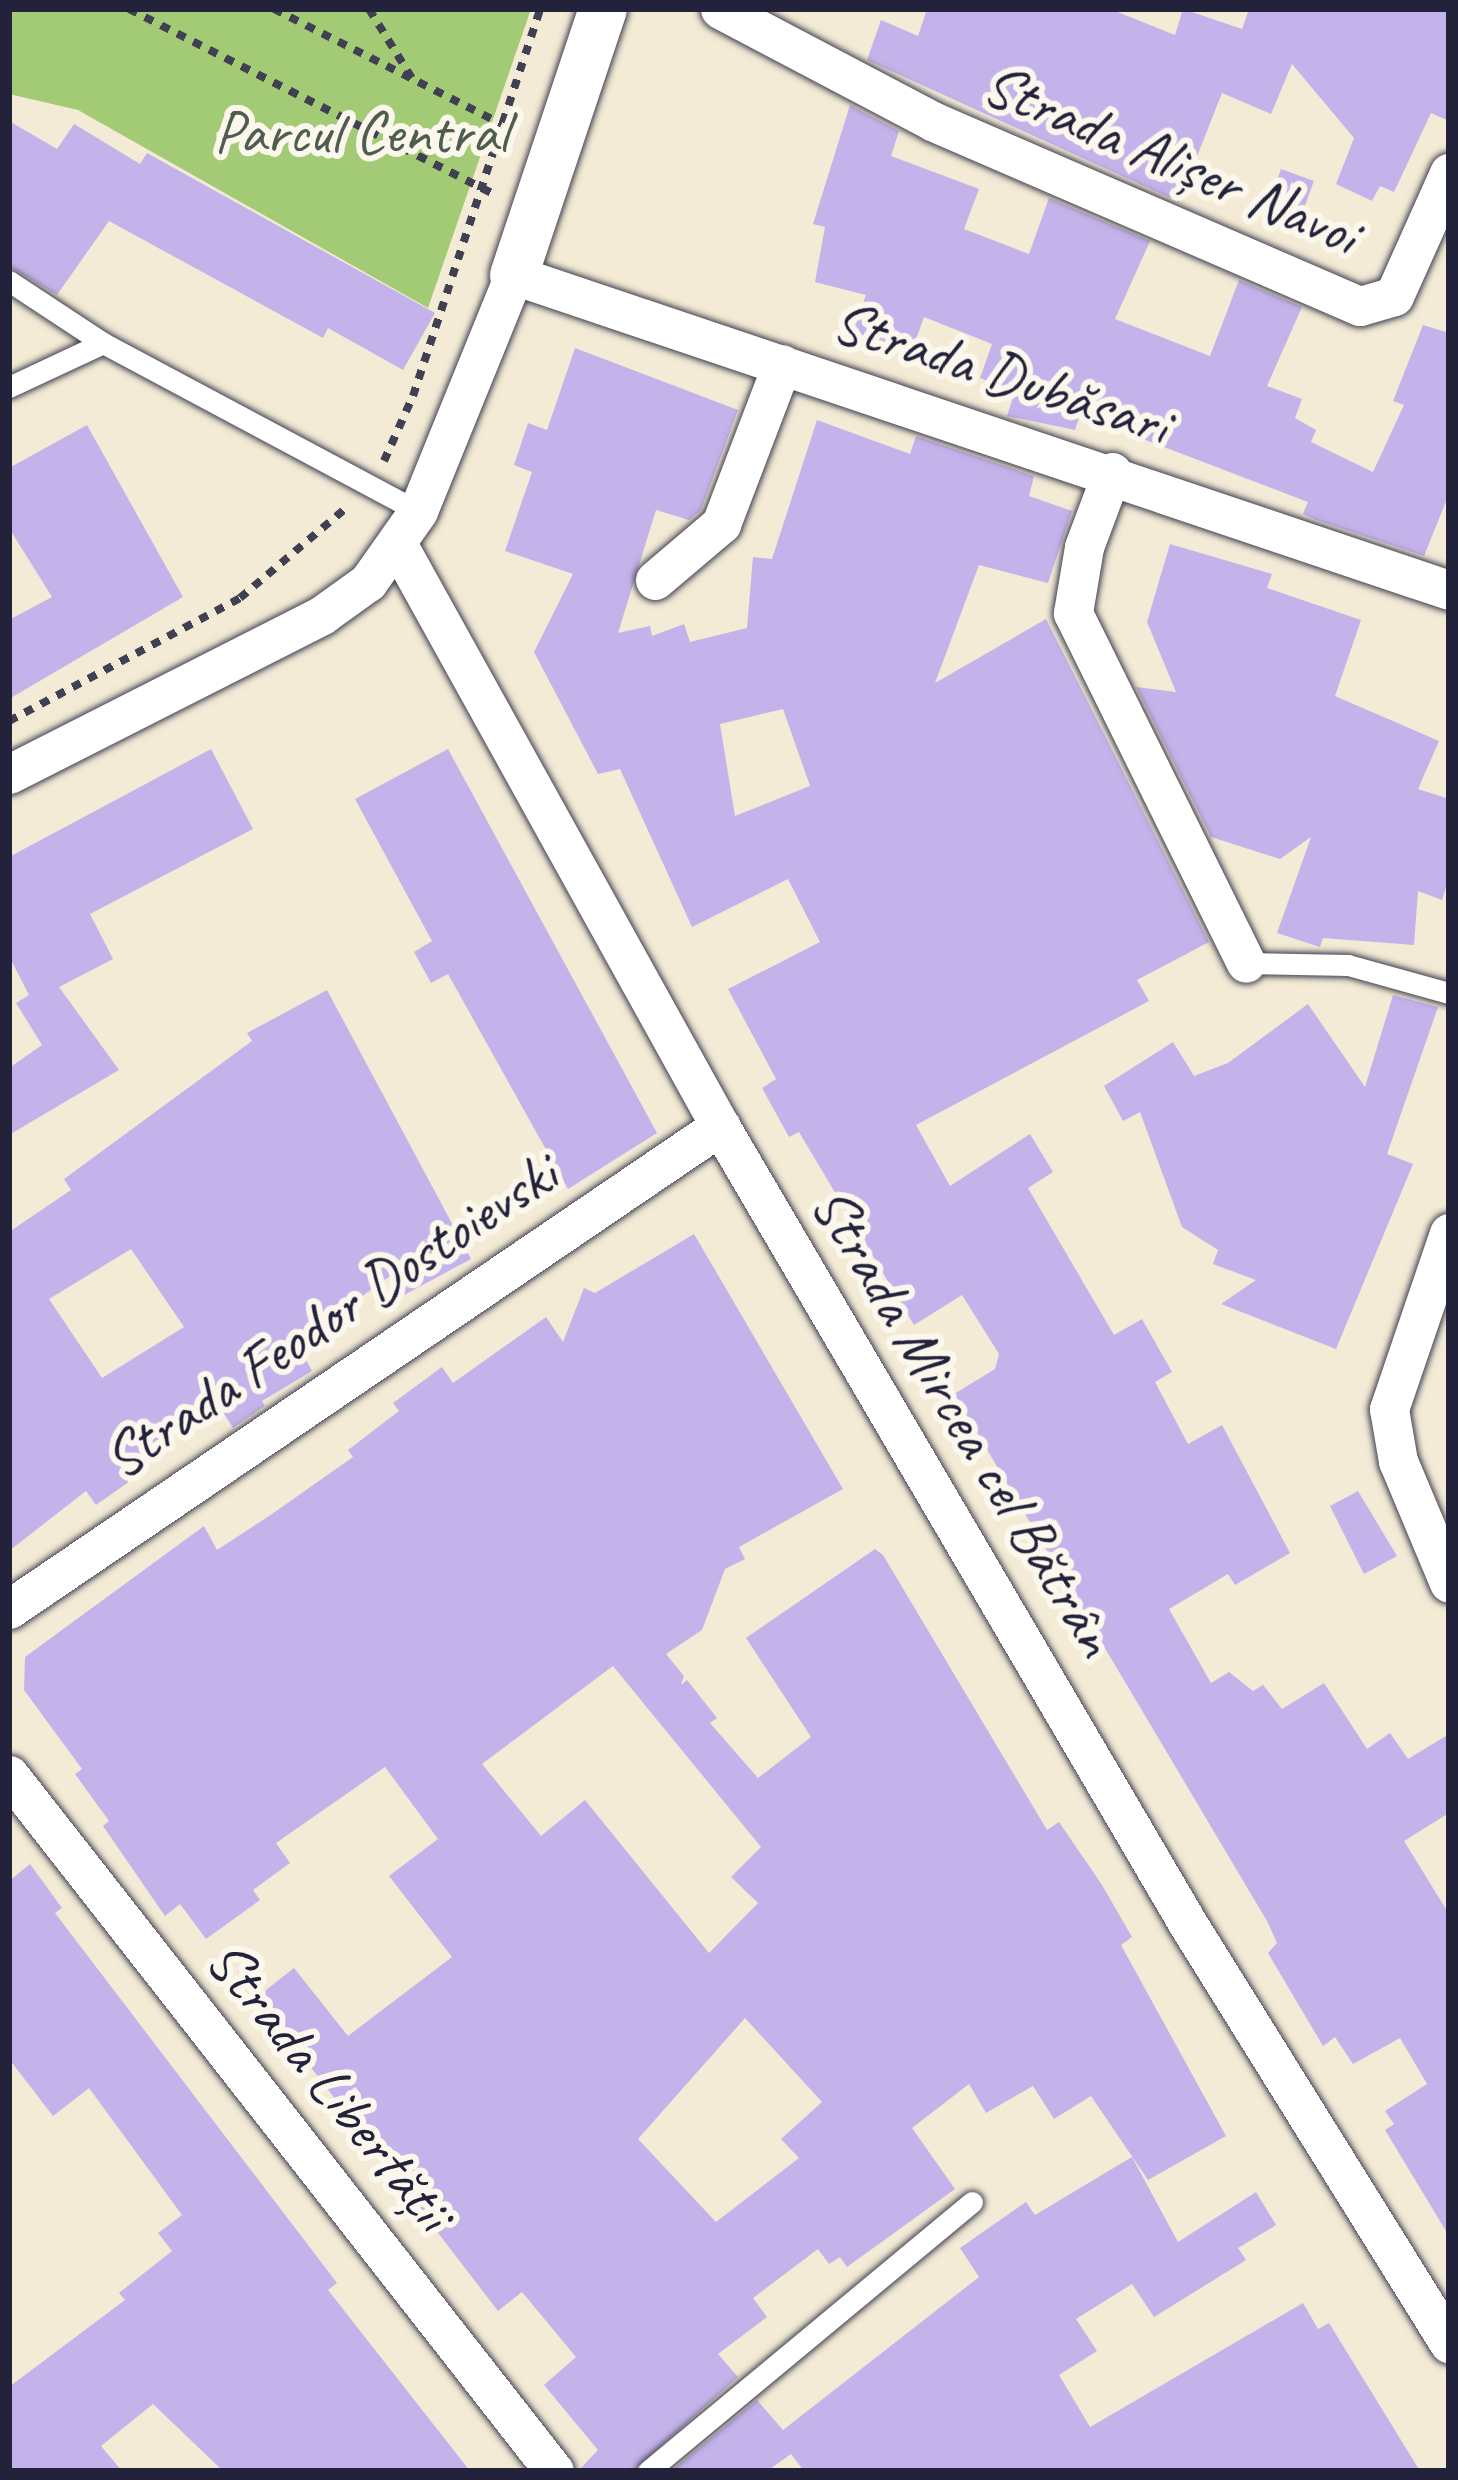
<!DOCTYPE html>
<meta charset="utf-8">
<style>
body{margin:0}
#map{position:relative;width:1458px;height:2480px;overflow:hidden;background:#f3ebd5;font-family:Caveat,sans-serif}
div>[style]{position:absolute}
.green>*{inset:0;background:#a3ca74}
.building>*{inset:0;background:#c4b3ea;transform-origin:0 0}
.path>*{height:8px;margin-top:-4px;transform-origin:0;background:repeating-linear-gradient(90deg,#414052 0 9px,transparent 0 18px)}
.roads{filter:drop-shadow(0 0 3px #414052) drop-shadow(0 0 3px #414052)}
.service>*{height:21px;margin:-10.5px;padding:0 10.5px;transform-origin:10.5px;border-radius:10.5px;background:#fff}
.minor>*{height:39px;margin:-19.5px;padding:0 19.5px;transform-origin:19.5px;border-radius:19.5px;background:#fff}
.tertiary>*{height:48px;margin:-24px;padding:0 24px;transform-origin:24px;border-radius:24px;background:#fff}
span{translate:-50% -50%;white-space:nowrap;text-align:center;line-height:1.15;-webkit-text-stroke:12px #fbf7ec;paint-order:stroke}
.park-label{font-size:60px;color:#4f5d4f}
.street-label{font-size:60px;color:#22223b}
.frame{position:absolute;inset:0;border:12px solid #22223b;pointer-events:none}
</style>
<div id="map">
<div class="green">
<div style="clip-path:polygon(9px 9px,531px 9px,428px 308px,78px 110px,9px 94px)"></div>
</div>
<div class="building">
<div style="clip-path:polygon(927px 9px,1110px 9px,1175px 35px,1183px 9px,1242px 29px,1249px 9px,1449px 9px,1449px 121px,1431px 113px,1394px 192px,1380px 186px,1372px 201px,1336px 184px,1354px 138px,1292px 64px,1271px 114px,1222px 93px,1179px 202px,867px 60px,881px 20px,918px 36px)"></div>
<div style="clip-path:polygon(850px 105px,899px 131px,891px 156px,979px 189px,964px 229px,1029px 254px,1049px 198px,1150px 241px,1115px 319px,1210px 356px,1239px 280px,1302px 307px,1267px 386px,1302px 399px,1295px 418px,1316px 430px,1311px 442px,1373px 472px,1404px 405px,1393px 401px,1423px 325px,1449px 333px,1449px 494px,1424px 556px,1316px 520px,1303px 514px,1308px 502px,1080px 415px,1075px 430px,1007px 416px,1015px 391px,980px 378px,992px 344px,924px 317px,911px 353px,853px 332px,866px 295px,815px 282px,825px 227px,813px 224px)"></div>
<div style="clip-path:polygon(9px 121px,57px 149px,74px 124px,140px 164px,147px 153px,435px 313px,403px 370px,328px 328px,323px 338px,109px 221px,57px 295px,9px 266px)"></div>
<div style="left:1281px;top:169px;width:35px;height:50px;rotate:20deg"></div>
<div style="clip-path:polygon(evenodd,575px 348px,738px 410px,701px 510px,689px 520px,656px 510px,618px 633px,650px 626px,652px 636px,684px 624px,690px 642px,747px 628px,753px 557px,772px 559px,817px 420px,910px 454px,916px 436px,1034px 476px,1029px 496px,1072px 511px,1048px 583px,979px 565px,935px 683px,1046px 619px,1209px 942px,1137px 980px,1149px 1001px,916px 1125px,950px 1186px,1030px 1134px,1053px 1172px,1028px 1188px,1114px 1335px,1142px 1319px,1172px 1372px,1155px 1382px,1188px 1444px,1222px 1425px,1290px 1553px,1235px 1585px,1228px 1574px,1169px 1609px,1211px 1683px,1229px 1672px,1253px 1691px,1263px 1685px,1282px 1709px,1324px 1683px,1367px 1749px,1390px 1733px,1408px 1759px,1449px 1734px,1449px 1813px,1404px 1841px,1449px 1914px,1449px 2236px,1385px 2130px,1394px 2124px,1385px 2111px,1427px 2084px,1400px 2038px,1353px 2064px,1335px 2037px,1323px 2046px,1268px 1953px,1277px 1943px,1267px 1921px,954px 1394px,995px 1369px,999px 1354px,962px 1295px,914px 1325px,799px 1132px,789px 1137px,762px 1088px,776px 1079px,728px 989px,820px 942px,788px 879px,692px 927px,620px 769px,598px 774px,534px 652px,573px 574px,505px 551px,532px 472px,514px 465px,528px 423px,547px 430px,575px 348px,783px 709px,810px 786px,735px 816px,720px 724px,783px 709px)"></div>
<div style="clip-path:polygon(87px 425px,183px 597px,9px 699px,9px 620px,52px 597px,9px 528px,9px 468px)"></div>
<div style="clip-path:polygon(1170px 544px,1272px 574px,1267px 588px,1361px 620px,1335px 696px,1439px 741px,1418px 789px,1449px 799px,1449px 878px,1442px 900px,1418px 891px,1414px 945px,1323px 938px,1320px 947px,1277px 933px,1311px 837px,1280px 859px,1211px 837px,1136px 687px,1176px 692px,1147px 622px)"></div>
<div style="clip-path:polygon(211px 749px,253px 829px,90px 914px,113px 959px,59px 987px,119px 1070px,9px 1135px,9px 1068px,42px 1045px,16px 1003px,29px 995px,9px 956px,9px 857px)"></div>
<div style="clip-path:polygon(448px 749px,657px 1133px,568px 1189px,448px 974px,431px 983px,414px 952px,432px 941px,355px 799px)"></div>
<div style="clip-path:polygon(evenodd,327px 990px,471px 1259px,404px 1295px,393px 1274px,297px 1343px,312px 1371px,262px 1401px,265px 1406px,233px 1428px,221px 1409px,211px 1415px,206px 1407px,125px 1466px,133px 1479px,96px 1505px,86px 1491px,9px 1551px,9px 1232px,71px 1190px,64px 1179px,252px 1041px,247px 1033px,327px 990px,131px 1249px,184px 1327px,102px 1378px,49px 1299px,131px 1249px)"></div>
<div style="clip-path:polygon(1393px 995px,1438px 1007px,1387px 1154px,1413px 1164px,1336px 1349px,1221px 1304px,1256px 1280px,1213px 1264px,1218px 1250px,1182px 1227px,1140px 1112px,1123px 1121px,1104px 1086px,1173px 1042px,1194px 1076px,1228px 1063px,1308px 1004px,1365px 1087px)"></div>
<div style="clip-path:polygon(evenodd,694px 1234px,843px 1489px,739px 1547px,745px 1559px,725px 1569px,702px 1630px,666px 1654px,684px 1676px,681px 1685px,687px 1680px,717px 1718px,710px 1723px,758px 1778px,811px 1737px,746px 1638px,875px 1549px,883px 1555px,1047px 1830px,1059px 1822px,1102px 1885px,1132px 1937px,1121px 1945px,1226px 2136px,1148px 2180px,1091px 2096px,1054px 2119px,1033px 2086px,986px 2113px,969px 2084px,912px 2128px,955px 2189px,847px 2267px,840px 2257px,829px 2264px,818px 2249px,753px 2298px,767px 2317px,718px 2354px,738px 2377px,633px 2471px,578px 2471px,598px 2450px,544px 2385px,576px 2357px,522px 2292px,498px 2311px,263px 2005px,266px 1990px,294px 1968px,348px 2036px,452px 1957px,389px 1876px,438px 1839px,385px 1767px,276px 1843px,290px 1863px,253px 1890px,260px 1900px,206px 1939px,180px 1904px,165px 1916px,103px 1826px,109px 1821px,75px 1774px,82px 1769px,24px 1690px,25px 1657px,204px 1526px,217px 1550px,272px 1514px,353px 1457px,348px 1450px,399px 1411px,393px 1403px,442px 1367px,453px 1383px,546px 1317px,563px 1342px,584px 1288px,595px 1293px,694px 1234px,613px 1666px,761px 1847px,731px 1877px,758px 1903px,709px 1953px,585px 1800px,541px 1836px,482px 1764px,613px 1666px,694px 1234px,745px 2018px,822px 2102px,781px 2139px,799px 2158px,716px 2222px,638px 2139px,745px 2018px)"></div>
<div style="clip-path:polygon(1358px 1491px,1397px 1556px,1364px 1574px,1330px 1506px)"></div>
<div style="clip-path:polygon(30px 1864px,62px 1908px,55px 1913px,337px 2283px,328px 2290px,470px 2471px,223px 2471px,153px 2404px,101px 2446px,122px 2471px,9px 2471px,9px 2387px,125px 2300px,119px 2293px,172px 2251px,158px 2233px,182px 2215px,89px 2088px,53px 2116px,9px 2059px,9px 1881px)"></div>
<div style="clip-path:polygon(1132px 2157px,1178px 2242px,1256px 2192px,1276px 2225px,1238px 2248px,1246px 2260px,1154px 2317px,1132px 2284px,1076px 2319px,1097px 2351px,1059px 2375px,1090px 2427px,1303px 2303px,1318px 2329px,1329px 2323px,1420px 2471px,804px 2471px,791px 2454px,767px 2471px,671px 2471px,757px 2400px,783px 2430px,979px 2277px,960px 2248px,1026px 2202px,1035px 2215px)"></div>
</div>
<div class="path">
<div style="left:129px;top:9px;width:413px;rotate:26.9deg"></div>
<div style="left:274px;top:9px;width:255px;rotate:26.8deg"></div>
<div style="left:369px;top:9px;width:84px;rotate:58.2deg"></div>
<div style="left:384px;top:461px;width:71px;rotate:-66deg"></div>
<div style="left:413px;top:396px;width:407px;rotate:-71.8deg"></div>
<div style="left:9px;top:721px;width:262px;rotate:-28deg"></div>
<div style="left:240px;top:598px;width:138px;rotate:-40.3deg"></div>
</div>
<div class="roads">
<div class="service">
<div style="left:9px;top:281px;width:113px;rotate:33.4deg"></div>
<div style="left:103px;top:343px;width:357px;rotate:28.1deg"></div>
<div style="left:9px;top:387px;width:104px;rotate:-25.1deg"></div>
<div style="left:1246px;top:963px;width:102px;rotate:1.1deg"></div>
<div style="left:1348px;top:965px;width:105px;rotate:15.5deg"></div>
<div style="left:648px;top:2471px;width:421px;rotate:-39.7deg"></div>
</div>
<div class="minor">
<div style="left:720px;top:9px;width:240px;rotate:27.8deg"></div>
<div style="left:932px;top:121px;width:466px;rotate:23.4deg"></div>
<div style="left:1360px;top:306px;width:35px;rotate:-16deg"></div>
<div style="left:1394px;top:296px;width:135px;rotate:-65.9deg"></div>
<div style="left:1112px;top:472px;width:80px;rotate:110.5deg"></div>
<div style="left:1084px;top:547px;width:67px;rotate:99.5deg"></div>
<div style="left:1073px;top:613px;width:390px;rotate:63.7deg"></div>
<div style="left:399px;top:547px;width:662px;rotate:61deg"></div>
<div style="left:720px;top:1126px;width:925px;rotate:59.61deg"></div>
<div style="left:1188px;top:1924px;width:494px;rotate:58.1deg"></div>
<div style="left:655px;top:580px;width:87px;rotate:-40.3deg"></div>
<div style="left:721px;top:524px;width:171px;rotate:-69.1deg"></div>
<div style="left:9px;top:774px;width:351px;rotate:-26.9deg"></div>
<div style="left:322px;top:615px;width:57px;rotate:-35.7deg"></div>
<div style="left:368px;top:582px;width:87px;rotate:-54.8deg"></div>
<div style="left:418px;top:511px;width:255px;rotate:-67.9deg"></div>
<div style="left:514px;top:275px;width:987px;rotate:18.62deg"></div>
<div style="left:1449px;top:1233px;width:186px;rotate:108.8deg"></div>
<div style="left:1389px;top:1409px;width:53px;rotate:80.2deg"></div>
<div style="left:1398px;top:1461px;width:132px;rotate:67.3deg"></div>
<div style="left:9px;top:1609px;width:860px;rotate:-34.19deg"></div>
<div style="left:9px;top:1775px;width:884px;rotate:51.94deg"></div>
</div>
<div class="tertiary">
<div style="left:514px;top:275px;width:280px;rotate:-71.5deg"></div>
</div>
</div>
<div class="park-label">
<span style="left:361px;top:132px">Parcul Central</span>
</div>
<div class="street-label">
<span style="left:1171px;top:159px;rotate:23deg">Strada Alișer Navoi</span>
<span style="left:1001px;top:373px;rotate:18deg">Strada Dubăsari</span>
<span style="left:330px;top:1316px;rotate:-34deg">Strada Fеodor Dostoievski</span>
<span style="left:964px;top:1421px;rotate:59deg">Strada Mircea cel Bătrân</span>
<span style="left:330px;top:2085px;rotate:51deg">Strada Libertății</span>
</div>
<div class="frame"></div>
</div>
